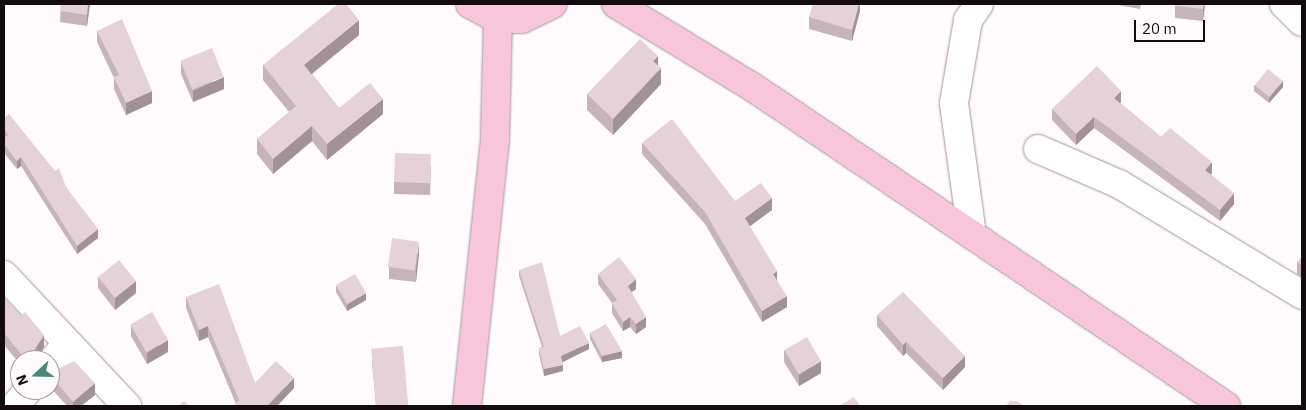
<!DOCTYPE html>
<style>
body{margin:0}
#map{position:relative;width:1306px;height:410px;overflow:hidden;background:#fffafc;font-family:"IBM Plex Sans",sans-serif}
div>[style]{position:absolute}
.roads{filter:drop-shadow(0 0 1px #a5939a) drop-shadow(0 0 1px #a5939a)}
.minor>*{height:28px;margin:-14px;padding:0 14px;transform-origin:14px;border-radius:14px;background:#fff}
.major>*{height:28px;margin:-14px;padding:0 14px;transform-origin:14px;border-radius:14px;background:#f7c6da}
.wall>*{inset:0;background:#c5b4ba}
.shaded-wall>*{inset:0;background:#a09297}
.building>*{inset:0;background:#e5d1d8;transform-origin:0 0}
span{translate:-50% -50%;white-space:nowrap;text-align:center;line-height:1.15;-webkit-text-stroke:5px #fffafc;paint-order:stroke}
.frame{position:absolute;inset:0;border:5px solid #120c0e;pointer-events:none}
.north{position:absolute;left:10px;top:350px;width:50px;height:50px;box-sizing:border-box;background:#fffafc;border:1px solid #a09b9d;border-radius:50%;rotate:249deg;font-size:14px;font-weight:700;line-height:20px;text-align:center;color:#120c0e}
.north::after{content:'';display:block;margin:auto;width:18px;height:22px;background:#46887b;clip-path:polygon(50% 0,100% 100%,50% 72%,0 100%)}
.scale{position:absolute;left:1134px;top:20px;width:71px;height:22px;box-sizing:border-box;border:2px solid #120c0e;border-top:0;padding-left:6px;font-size:15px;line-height:18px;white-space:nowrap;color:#120c0e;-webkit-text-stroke:4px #fffafc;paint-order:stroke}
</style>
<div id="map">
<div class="roads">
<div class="minor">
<div style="left:1284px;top:4px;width:25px;rotate:45deg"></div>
<div style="left:1038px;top:149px;width:88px;rotate:23.4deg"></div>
<div style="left:1119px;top:184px;width:214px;rotate:31.2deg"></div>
<div style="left:972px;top:235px;width:133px;rotate:-97.8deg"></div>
<div style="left:954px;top:103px;width:84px;rotate:-80.4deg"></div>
<div style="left:968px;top:20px;width:19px;rotate:-55deg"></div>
<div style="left:4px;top:275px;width:180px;rotate:46.8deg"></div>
<div style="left:50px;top:364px;width:27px;rotate:-51deg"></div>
<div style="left:15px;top:406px;width:21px;rotate:-51deg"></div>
</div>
<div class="major">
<div style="left:470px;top:4px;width:32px;rotate:28deg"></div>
<div style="left:498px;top:19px;width:24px"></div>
<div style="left:522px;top:19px;width:34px;rotate:-26deg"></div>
<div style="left:616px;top:4px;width:158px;rotate:31.3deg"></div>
<div style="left:751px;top:86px;width:573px;rotate:33.97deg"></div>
<div style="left:467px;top:406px;width:268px;rotate:-84deg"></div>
<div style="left:495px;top:139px;width:120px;rotate:-88.6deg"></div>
</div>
</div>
<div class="wall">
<div style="clip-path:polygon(61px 4px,90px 4px,87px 26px,60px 22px)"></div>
<div style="clip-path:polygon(860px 4px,860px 11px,852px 41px,809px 29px,809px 17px)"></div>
<div style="clip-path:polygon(1118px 4px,1141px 4px,1140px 9px,1118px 5px)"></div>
<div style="clip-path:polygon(1175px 4px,1205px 4px,1203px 21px,1175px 18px)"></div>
<div style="clip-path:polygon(97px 31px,152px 103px,126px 115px,114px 89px,114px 78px,97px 42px)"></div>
<div style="clip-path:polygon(359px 35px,312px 74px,339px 108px,383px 114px,327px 160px,312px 141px,273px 174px,257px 154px,257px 139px,289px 112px,263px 80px,263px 65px)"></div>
<div style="clip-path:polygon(181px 62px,224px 89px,193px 102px,181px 74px)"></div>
<div style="clip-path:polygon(658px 65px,661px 84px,613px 135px,587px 110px,587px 94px)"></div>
<div style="clip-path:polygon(1254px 85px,1283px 87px,1269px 103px,1254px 91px)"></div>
<div style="clip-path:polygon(1121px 102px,1120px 103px,1161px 137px,1212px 173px,1211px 174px,1234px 204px,1220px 221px,1094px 128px,1076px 145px,1052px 120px,1052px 109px)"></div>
<div style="clip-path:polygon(4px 118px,66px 187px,98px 238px,77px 254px,21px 166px,17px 169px,4px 153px)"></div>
<div style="clip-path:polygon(642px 143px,735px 201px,772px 210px,749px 226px,787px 307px,762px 322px,705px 224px,642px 154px)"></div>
<div style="clip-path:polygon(431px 166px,430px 195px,394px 194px,394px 182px)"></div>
<div style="clip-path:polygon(419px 253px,416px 282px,389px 279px,389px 267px)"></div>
<div style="clip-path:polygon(1302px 257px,1302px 277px,1297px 274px,1297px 262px)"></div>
<div style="clip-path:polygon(519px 270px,560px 336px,589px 349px,562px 362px,563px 371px,544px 376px,539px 354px,539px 348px,542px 347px,519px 276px)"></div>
<div style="clip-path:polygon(598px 274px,636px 289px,631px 292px,646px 327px,636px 334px,630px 327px,623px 331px,612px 313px,612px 303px,598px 284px)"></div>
<div style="clip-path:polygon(98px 277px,136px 293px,115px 310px,98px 288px)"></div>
<div style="clip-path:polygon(336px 286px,366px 300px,347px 311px,336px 292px)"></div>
<div style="clip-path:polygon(4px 297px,21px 316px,44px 347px,36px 359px,36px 360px,20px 360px,20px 364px,4px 345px)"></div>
<div style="clip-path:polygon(186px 297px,255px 383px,294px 388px,277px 406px,233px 406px,236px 404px,208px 337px,199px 341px,186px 308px)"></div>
<div style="clip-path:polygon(877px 315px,965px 367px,943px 390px,906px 353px,903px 356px,877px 326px)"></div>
<div style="clip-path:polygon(131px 325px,168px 352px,147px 364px,131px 336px)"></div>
<div style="clip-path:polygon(590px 333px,622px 358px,602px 362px,590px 339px)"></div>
<div style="clip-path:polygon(784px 350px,821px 373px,799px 386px,784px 362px)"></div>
<div style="clip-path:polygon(372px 352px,408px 406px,376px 406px,372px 362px)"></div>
<div style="clip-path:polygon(50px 373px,95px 395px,81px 406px,67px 406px,50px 387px)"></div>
</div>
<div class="shaded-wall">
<div style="clip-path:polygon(88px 4px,90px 4px,87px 26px,87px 15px)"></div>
<div style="clip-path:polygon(859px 4px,860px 4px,860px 11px,852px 41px,852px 30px)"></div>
<div style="clip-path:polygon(1204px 4px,1205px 4px,1203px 21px,1203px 9px)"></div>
<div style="clip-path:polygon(359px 20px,359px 35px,304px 80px,304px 65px)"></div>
<div style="clip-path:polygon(658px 56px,658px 72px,653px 61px)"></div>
<div style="clip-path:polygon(661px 68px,661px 84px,613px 135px,613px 119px)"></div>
<div style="clip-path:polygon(224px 77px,224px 89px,193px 102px,193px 91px)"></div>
<div style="clip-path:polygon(1283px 81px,1283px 87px,1269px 103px,1269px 97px)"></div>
<div style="clip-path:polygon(152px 91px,152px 103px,126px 115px,126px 103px)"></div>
<div style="clip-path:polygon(1121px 91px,1121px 102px,1114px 109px,1114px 98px)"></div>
<div style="clip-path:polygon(383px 99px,383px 114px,327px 160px,327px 144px)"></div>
<div style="clip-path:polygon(1094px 117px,1094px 128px,1076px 145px,1076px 134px)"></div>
<div style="clip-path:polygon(312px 126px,312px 141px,273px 174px,273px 159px)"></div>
<div style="clip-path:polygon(21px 157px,21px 166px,17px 169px,17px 161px)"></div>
<div style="clip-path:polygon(1212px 162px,1212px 173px,1205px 180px,1205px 170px)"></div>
<div style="clip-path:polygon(1234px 193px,1234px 204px,1220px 221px,1220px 210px)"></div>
<div style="clip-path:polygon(772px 198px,772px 210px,745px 230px,745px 218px)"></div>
<div style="clip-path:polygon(98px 229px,98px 238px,77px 254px,77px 246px)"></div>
<div style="clip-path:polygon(419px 242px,419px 253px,416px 282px,416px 270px)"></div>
<div style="clip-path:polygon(777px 271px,777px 282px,773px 274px)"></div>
<div style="clip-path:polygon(636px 279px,636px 289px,628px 295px,628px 286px)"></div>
<div style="clip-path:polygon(136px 281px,136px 293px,115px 310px,115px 298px)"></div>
<div style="clip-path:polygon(366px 293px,366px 300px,347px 311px,347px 305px)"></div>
<div style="clip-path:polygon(787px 296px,787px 307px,762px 322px,762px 311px)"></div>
<div style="clip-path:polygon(630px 317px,630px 327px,623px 331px,623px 322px)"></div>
<div style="clip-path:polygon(646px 317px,646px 327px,636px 334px,636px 324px)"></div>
<div style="clip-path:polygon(208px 326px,208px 337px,199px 341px,199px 330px)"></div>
<div style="clip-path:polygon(44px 335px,44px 347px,36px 359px,35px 349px)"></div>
<div style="clip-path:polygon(168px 340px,168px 352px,147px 364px,147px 353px)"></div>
<div style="clip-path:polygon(906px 342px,906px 353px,903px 356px,903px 345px)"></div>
<div style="clip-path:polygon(589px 343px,589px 349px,561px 363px,561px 356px)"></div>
<div style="clip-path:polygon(622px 351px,622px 358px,602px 362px,602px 356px)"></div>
<div style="clip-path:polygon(965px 356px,965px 367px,943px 390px,943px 378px)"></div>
<div style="clip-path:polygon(821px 361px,821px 373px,799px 386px,799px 375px)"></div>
<div style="clip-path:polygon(563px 365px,563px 371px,544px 376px,544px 369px)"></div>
<div style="clip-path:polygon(294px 378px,294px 388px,277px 406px,267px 406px)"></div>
<div style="clip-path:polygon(95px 383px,95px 395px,81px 406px,73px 406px,73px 402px)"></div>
</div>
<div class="building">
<div style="clip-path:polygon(61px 4px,88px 4px,87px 15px,60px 11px)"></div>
<div style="clip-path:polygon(338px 4px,346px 4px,359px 20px,304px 65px,339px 108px,370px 83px,383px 99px,327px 144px,312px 126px,273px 159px,257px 139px,296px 106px,263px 65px)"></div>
<div style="clip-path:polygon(813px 4px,859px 4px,852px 30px,809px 17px)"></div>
<div style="clip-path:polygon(1175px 4px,1204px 4px,1203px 9px,1175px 6px)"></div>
<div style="clip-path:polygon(122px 19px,152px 91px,126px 103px,114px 77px,119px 75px,97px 31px)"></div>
<div style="clip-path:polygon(640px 39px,658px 56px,653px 61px,661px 68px,613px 119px,587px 94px)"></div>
<div style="left:212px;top:48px;width:31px;height:34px;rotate:68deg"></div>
<div style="clip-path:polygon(1097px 66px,1121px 91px,1114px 98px,1161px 137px,1170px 128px,1212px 162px,1205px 170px,1234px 193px,1220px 210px,1094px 117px,1076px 134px,1052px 109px)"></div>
<div style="left:1268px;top:69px;width:19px;height:21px;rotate:39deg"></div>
<div style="clip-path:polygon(9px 114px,55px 171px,59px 168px,66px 187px,98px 229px,77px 246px,21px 157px,17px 161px,4px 144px,4px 138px,8px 135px,4px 129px,4px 118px)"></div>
<div style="clip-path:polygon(672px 119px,735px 201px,761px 183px,772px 198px,745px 218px,777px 271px,773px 274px,787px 296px,762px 311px,705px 212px,642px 143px)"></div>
<div style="left:395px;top:153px;width:36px;height:29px;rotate:2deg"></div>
<div style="left:392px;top:238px;width:27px;height:29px;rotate:8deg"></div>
<div style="clip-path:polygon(619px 257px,636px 279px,628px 286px,646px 317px,636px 324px,630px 317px,623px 322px,612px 303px,617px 300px,598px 274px)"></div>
<div style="clip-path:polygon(1302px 257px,1302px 265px,1297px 262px)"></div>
<div style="left:119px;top:260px;width:27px;height:27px;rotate:51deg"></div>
<div style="clip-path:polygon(542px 262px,560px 336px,580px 326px,589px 343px,561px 356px,563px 365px,544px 369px,539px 348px,544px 347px,519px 270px)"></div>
<div style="left:355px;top:274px;width:22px;height:22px;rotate:60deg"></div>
<div style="clip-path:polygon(219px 284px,255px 383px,276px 361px,294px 378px,267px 406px,233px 406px,239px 400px,208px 326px,199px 330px,186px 297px)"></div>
<div style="clip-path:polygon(903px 292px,965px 356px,943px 378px,906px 342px,903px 345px,877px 315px)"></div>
<div style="clip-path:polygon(4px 297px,21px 316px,25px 312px,44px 335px,35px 349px,36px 360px,33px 356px,28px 360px,26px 360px,4px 333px)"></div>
<div style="left:152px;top:312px;width:32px;height:25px;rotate:60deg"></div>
<div style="clip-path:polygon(606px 324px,622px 351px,602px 356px,590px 333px)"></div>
<div style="left:807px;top:337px;width:28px;height:26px;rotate:60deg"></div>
<div style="left:403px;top:346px;width:60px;height:32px;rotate:85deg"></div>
<div style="clip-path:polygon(74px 361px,95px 383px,73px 402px,50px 375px,50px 373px)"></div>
<div style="clip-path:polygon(854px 397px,860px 406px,839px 406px)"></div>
<div style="clip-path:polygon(184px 401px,189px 406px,178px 406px)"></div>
<div style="clip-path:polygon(1010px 401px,1017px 401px,1024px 406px,1006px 406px)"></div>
</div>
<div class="frame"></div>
<div class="north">N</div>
<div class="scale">20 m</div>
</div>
